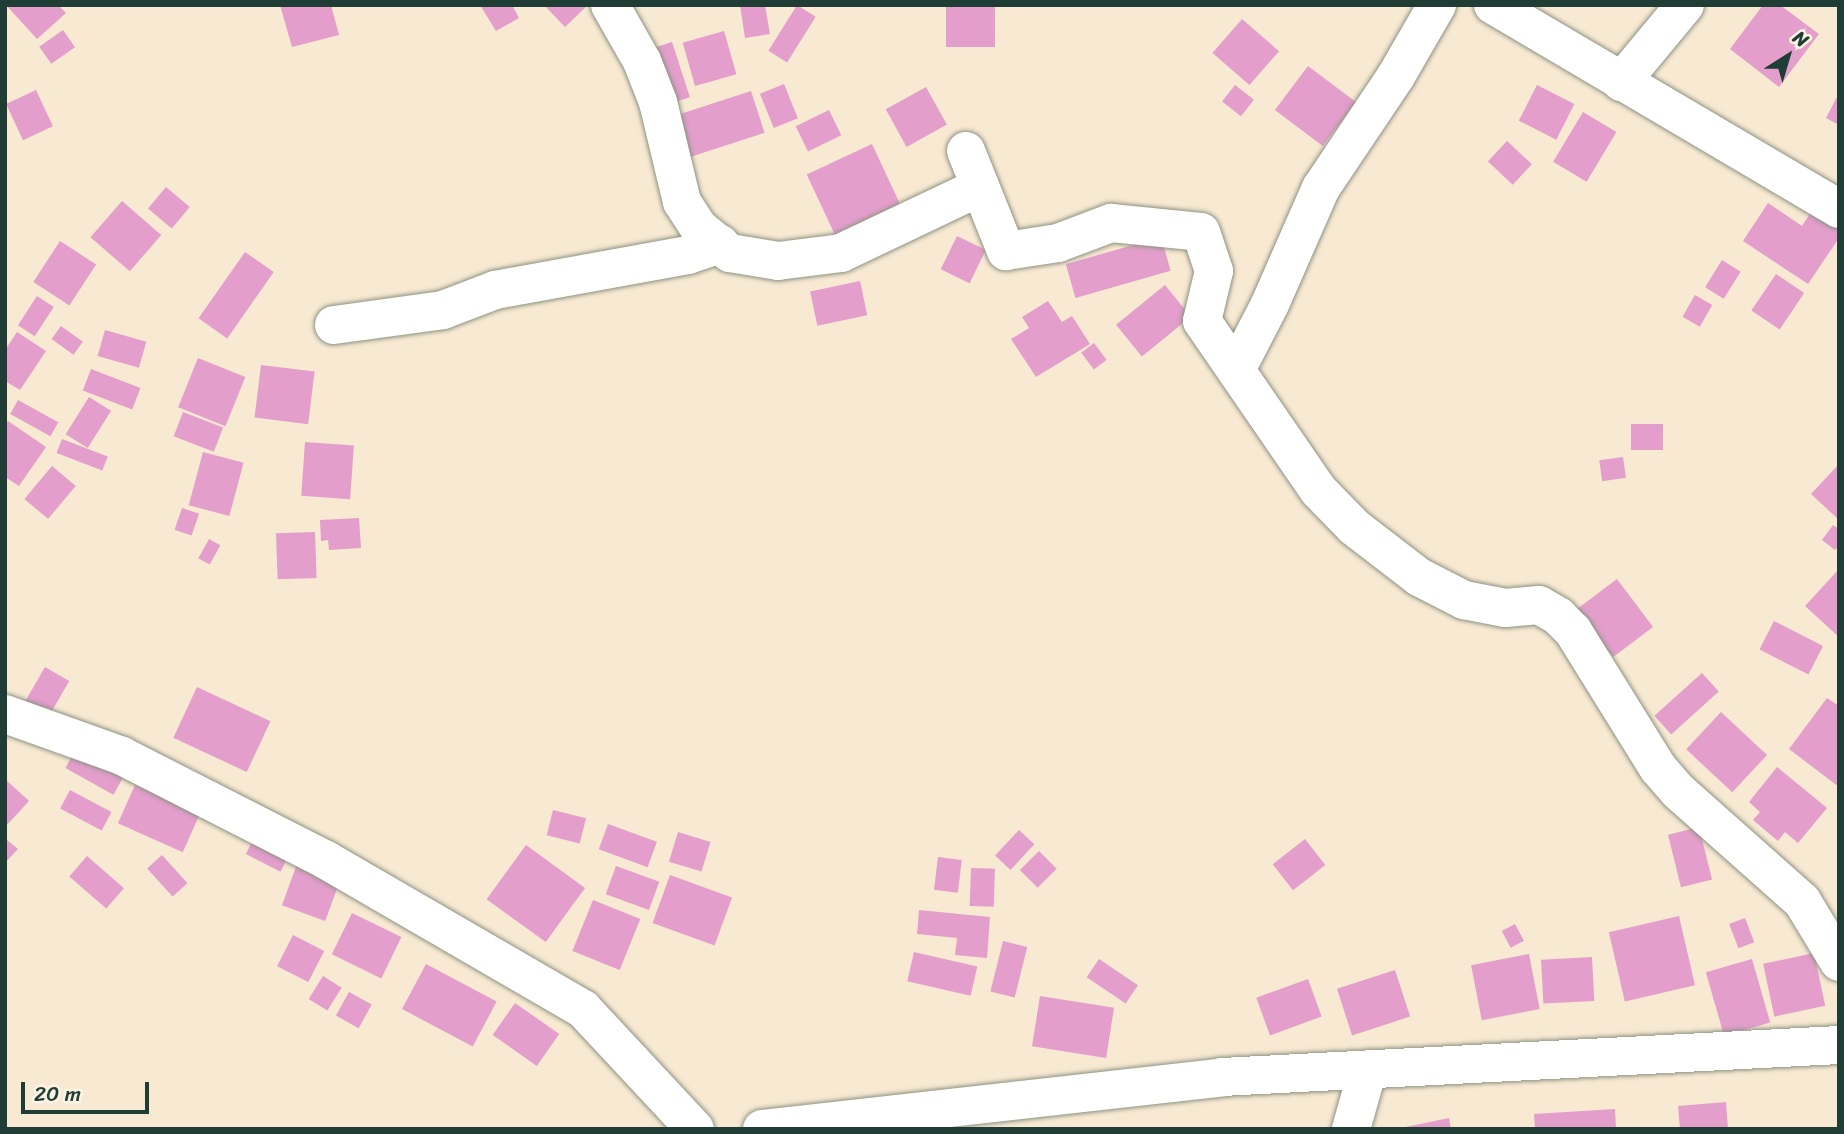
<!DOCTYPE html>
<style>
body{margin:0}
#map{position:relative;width:1844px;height:1134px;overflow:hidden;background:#f8e9d2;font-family:Sriracha,sans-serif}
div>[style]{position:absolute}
.building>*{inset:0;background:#e39ecb;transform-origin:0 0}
.roads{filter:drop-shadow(0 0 2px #8c9383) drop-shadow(0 0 2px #8c9383)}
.minor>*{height:38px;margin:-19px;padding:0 19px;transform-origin:19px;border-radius:19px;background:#fff}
span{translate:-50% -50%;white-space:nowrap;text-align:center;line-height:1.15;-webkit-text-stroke:5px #fcf5e5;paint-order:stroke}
.frame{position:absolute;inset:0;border:7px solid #1f3d34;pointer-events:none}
.north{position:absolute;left:1753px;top:21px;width:70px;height:70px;-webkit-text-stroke:5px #fcf5e5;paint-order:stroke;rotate:37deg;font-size:19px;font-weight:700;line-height:28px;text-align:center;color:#1f3d34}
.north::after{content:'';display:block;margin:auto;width:24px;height:32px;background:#1f3d34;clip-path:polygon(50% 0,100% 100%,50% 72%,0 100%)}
.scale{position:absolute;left:21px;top:1082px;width:128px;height:32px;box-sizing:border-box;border:4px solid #1f3d34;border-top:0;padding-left:9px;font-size:21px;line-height:24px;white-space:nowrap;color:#1f3d34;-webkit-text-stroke:5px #fcf5e5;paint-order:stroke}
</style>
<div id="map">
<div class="building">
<div style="clip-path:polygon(6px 5px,58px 5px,66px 13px,37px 39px)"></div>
<div style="clip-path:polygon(280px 5px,331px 5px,339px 35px,292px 47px)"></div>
<div style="clip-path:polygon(480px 5px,512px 5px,519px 18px,496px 31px)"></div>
<div style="clip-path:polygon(544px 5px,588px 5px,565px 27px)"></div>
<div style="clip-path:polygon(740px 5px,765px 5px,770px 34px,745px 38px)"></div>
<div style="left:797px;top:5px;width:22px;height:54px;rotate:32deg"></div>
<div style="left:946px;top:5px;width:49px;height:42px"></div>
<div style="clip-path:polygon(1763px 5px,1780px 5px,1819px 34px,1779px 87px,1730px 49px)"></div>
<div style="left:1242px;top:19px;width:49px;height:45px;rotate:41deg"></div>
<div style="left:63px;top:30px;width:21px;height:29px;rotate:55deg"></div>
<div style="left:724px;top:31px;width:45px;height:43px;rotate:74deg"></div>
<div style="left:672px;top:42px;width:58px;height:18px;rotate:72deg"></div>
<div style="left:1308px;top:66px;width:60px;height:55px;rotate:37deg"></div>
<div style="left:784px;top:84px;width:37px;height:26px;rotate:68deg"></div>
<div style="left:1235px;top:85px;width:24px;height:21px;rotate:38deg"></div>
<div style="left:1537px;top:85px;width:42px;height:40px;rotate:27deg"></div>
<div style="left:926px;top:87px;width:43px;height:46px;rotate:61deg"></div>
<div style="left:36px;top:90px;width:40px;height:33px;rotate:65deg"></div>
<div style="left:751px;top:91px;width:44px;height:80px;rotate:72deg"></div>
<div style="clip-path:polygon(1839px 93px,1839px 125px,1826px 118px)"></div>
<div style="left:829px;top:110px;width:28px;height:37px;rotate:64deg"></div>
<div style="left:1583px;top:112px;width:39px;height:58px;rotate:31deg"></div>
<div style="left:1507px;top:141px;width:34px;height:28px;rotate:43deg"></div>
<div style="left:872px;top:144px;width:66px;height:72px;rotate:65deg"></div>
<div style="left:166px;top:187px;width:31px;height:28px;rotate:40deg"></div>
<div style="left:122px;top:201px;width:52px;height:48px;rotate:41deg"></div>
<div style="clip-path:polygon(1768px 203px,1802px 226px,1811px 212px,1839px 230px,1839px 238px,1808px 284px,1743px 241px)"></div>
<div style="left:957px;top:236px;width:32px;height:37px;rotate:26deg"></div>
<div style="left:1161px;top:237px;width:35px;height:99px;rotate:74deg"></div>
<div style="left:60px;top:241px;width:43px;height:49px;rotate:33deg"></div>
<div style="left:245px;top:252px;width:35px;height:81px;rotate:35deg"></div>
<div style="left:1722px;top:260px;width:22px;height:32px;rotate:32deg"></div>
<div style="left:1776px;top:274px;width:34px;height:44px;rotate:34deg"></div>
<div style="left:860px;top:281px;width:35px;height:51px;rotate:78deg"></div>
<div style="left:1165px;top:285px;width:41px;height:63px;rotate:51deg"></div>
<div style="left:1695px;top:295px;width:20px;height:25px;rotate:30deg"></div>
<div style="left:37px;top:296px;width:20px;height:35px;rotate:33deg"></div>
<div style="clip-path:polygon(1048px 301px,1062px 322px,1072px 316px,1090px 344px,1036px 377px,1011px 339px,1029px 328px,1022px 317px)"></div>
<div style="left:61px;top:326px;width:27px;height:16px;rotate:36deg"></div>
<div style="left:105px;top:330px;width:43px;height:27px;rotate:16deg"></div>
<div style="clip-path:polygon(17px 332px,46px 351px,20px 390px,5px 381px,5px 350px)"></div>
<div style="left:1094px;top:343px;width:21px;height:16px;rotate:53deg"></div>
<div style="left:198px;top:358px;width:51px;height:53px;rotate:22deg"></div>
<div style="left:261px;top:365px;width:54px;height:53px;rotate:7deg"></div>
<div style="left:91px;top:369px;width:53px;height:23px;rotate:21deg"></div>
<div style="left:89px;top:397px;width:26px;height:44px;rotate:32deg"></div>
<div style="left:18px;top:400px;width:46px;height:16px;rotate:29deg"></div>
<div style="left:183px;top:412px;width:43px;height:26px;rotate:21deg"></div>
<div style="clip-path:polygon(8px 421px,46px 447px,19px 486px,5px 477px,5px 425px)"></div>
<div style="left:1631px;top:424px;width:32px;height:26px"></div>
<div style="left:62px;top:439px;width:49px;height:15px;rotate:21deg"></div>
<div style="left:305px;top:442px;width:49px;height:54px;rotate:4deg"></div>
<div style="left:203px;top:452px;width:42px;height:55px;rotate:15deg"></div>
<div style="left:1623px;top:457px;width:21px;height:24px;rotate:82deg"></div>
<div style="clip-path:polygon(1839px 464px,1839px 520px,1811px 494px)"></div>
<div style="left:52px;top:466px;width:31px;height:43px;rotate:40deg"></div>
<div style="left:182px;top:508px;width:18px;height:23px;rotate:19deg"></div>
<div style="clip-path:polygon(359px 518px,361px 548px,329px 550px,328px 540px,321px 541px,320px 520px)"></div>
<div style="clip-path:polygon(1833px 525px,1839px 529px,1839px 545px,1835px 550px,1822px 540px)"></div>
<div style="left:315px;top:532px;width:46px;height:39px;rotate:88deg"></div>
<div style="left:209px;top:539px;width:13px;height:22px;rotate:29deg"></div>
<div style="clip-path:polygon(1839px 569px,1839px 637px,1805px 606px)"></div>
<div style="left:1617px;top:579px;width:60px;height:50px;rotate:53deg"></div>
<div style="left:1774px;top:621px;width:55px;height:32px;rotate:27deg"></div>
<div style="left:45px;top:667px;width:28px;height:39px;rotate:30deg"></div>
<div style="left:1702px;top:673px;width:25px;height:64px;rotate:48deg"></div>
<div style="left:197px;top:687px;width:81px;height:56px;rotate:25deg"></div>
<div style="clip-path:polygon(1827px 698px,1839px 706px,1839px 787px,1789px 749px)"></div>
<div style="left:1721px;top:712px;width:63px;height:51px;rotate:43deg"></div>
<div style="left:77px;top:747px;width:55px;height:24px;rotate:29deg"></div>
<div style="clip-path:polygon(1777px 767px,1827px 808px,1798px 843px,1785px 832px,1778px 841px,1753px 820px,1760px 812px,1749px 802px)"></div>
<div style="clip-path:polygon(5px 779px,29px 801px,5px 827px)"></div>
<div style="left:135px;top:785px;width:71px;height:42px;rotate:24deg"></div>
<div style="left:70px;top:790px;width:47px;height:21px;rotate:28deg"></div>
<div style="left:553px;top:810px;width:34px;height:26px;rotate:14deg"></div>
<div style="left:608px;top:824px;width:52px;height:27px;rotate:20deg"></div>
<div style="left:1699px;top:827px;width:54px;height:32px;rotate:76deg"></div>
<div style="left:1019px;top:830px;width:21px;height:35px;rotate:43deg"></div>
<div style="left:678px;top:832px;width:34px;height:31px;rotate:17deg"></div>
<div style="left:254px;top:838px;width:39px;height:18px;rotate:27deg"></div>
<div style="left:1305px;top:839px;width:33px;height:41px;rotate:52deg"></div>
<div style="clip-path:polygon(7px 840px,18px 849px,5px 863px,5px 842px)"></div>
<div style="left:526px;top:845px;width:73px;height:67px;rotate:36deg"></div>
<div style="left:1039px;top:851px;width:25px;height:27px;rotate:45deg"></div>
<div style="left:162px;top:855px;width:38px;height:20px;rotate:48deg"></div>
<div style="left:87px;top:856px;width:49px;height:27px;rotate:41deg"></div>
<div style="left:938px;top:857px;width:24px;height:33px;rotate:7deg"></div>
<div style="left:297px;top:864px;width:46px;height:44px;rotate:20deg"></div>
<div style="left:616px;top:866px;width:46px;height:30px;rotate:20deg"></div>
<div style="left:971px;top:868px;width:24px;height:38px;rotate:2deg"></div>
<div style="left:670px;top:875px;width:66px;height:51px;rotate:20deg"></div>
<div style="left:593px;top:900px;width:51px;height:55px;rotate:22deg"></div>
<div style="clip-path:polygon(919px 910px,990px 917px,987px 958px,955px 955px,957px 938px,917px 934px)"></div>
<div style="left:352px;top:913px;width:55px;height:46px;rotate:26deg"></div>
<div style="left:1679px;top:916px;width:71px;height:72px;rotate:77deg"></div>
<div style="left:1745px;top:918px;width:26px;height:17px;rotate:69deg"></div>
<div style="left:1515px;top:924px;width:19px;height:15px;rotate:62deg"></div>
<div style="left:293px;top:935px;width:35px;height:35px;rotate:27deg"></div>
<div style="left:1003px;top:941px;width:25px;height:52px;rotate:14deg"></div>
<div style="left:914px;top:952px;width:65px;height:30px;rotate:13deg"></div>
<div style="left:1814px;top:953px;width:54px;height:52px;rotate:78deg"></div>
<div style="left:1529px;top:954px;width:56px;height:59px;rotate:79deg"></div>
<div style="left:1592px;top:957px;width:44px;height:51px;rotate:87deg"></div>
<div style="left:1099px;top:959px;width:47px;height:22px;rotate:34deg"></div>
<div style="left:1752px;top:959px;width:66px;height:48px;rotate:74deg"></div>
<div style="left:426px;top:964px;width:80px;height:51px;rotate:28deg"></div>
<div style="left:1395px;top:970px;width:49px;height:61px;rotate:72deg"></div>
<div style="left:323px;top:976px;width:22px;height:27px;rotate:32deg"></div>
<div style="left:1308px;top:979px;width:40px;height:55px;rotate:70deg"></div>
<div style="left:349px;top:992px;width:26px;height:27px;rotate:29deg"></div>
<div style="left:1040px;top:996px;width:75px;height:51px;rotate:9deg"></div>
<div style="left:515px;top:1003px;width:54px;height:39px;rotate:35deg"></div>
<div style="clip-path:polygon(1726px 1102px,1728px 1129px,1680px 1129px,1678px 1106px)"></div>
<div style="clip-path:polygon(1615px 1109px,1616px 1129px,1535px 1129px,1534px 1114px)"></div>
<div style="clip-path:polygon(1449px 1118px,1451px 1129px,1401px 1129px,1401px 1128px)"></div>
</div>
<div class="roads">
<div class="minor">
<div style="left:610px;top:5px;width:64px;rotate:60.3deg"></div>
<div style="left:642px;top:61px;width:44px;rotate:68.7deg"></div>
<div style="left:658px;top:102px;width:103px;rotate:76.5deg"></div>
<div style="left:682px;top:202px;width:31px;rotate:57deg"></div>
<div style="left:699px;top:228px;width:40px;rotate:39deg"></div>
<div style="left:730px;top:253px;width:49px;rotate:9.5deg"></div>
<div style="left:778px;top:261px;width:64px;rotate:-7.2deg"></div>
<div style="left:841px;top:253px;width:154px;rotate:-25.4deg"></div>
<div style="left:1493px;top:5px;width:402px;rotate:30.5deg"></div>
<div style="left:1621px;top:82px;width:100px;rotate:-50.3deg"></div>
<div style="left:966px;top:151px;width:108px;rotate:68.2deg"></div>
<div style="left:1006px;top:251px;width:53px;rotate:-8.7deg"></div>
<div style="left:1058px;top:243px;width:57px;rotate:-20.7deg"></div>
<div style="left:1111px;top:223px;width:90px;rotate:5.7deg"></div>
<div style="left:1201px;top:232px;width:41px;rotate:71.6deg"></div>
<div style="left:1214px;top:271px;width:51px;rotate:103.5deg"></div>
<div style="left:1202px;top:321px;width:206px;rotate:55.5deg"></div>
<div style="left:1319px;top:491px;width:50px;rotate:45.8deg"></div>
<div style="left:1354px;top:527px;width:82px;rotate:37.6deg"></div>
<div style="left:1419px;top:577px;width:51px;rotate:27.1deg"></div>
<div style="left:1464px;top:600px;width:42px;rotate:11deg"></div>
<div style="left:1505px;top:608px;width:34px;rotate:-5deg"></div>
<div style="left:1539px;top:605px;width:22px;rotate:30deg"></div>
<div style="left:1558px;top:616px;width:21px;rotate:45deg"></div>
<div style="left:1573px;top:631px;width:161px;rotate:58.2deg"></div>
<div style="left:1658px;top:768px;width:30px;rotate:49deg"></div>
<div style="left:1678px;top:791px;width:166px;rotate:41.6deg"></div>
<div style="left:1802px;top:901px;width:71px;rotate:58.8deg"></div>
<div style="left:334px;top:325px;width:110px;rotate:-7.8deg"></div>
<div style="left:443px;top:310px;width:56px;rotate:-21deg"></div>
<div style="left:495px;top:290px;width:196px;rotate:-10.3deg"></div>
<div style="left:688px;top:255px;width:34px;rotate:-19deg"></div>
<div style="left:1236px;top:370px;width:74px;rotate:-62.7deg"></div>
<div style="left:1270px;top:304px;width:127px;rotate:-66.3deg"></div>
<div style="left:1321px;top:188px;width:135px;rotate:-56.2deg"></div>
<div style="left:1396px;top:76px;width:82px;rotate:-60deg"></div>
<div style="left:5px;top:714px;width:124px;rotate:19.7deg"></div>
<div style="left:122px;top:756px;width:229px;rotate:27deg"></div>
<div style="left:326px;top:860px;width:297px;rotate:30.1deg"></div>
<div style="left:583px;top:1009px;width:164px;rotate:47deg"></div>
<div style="left:762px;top:1129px;width:463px;rotate:-6.4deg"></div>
<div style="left:1222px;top:1077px;width:618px;rotate:-2.97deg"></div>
<div style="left:1351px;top:1129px;width:62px;rotate:-74.2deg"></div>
</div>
</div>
<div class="frame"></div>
<div class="north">N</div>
<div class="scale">20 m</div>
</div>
